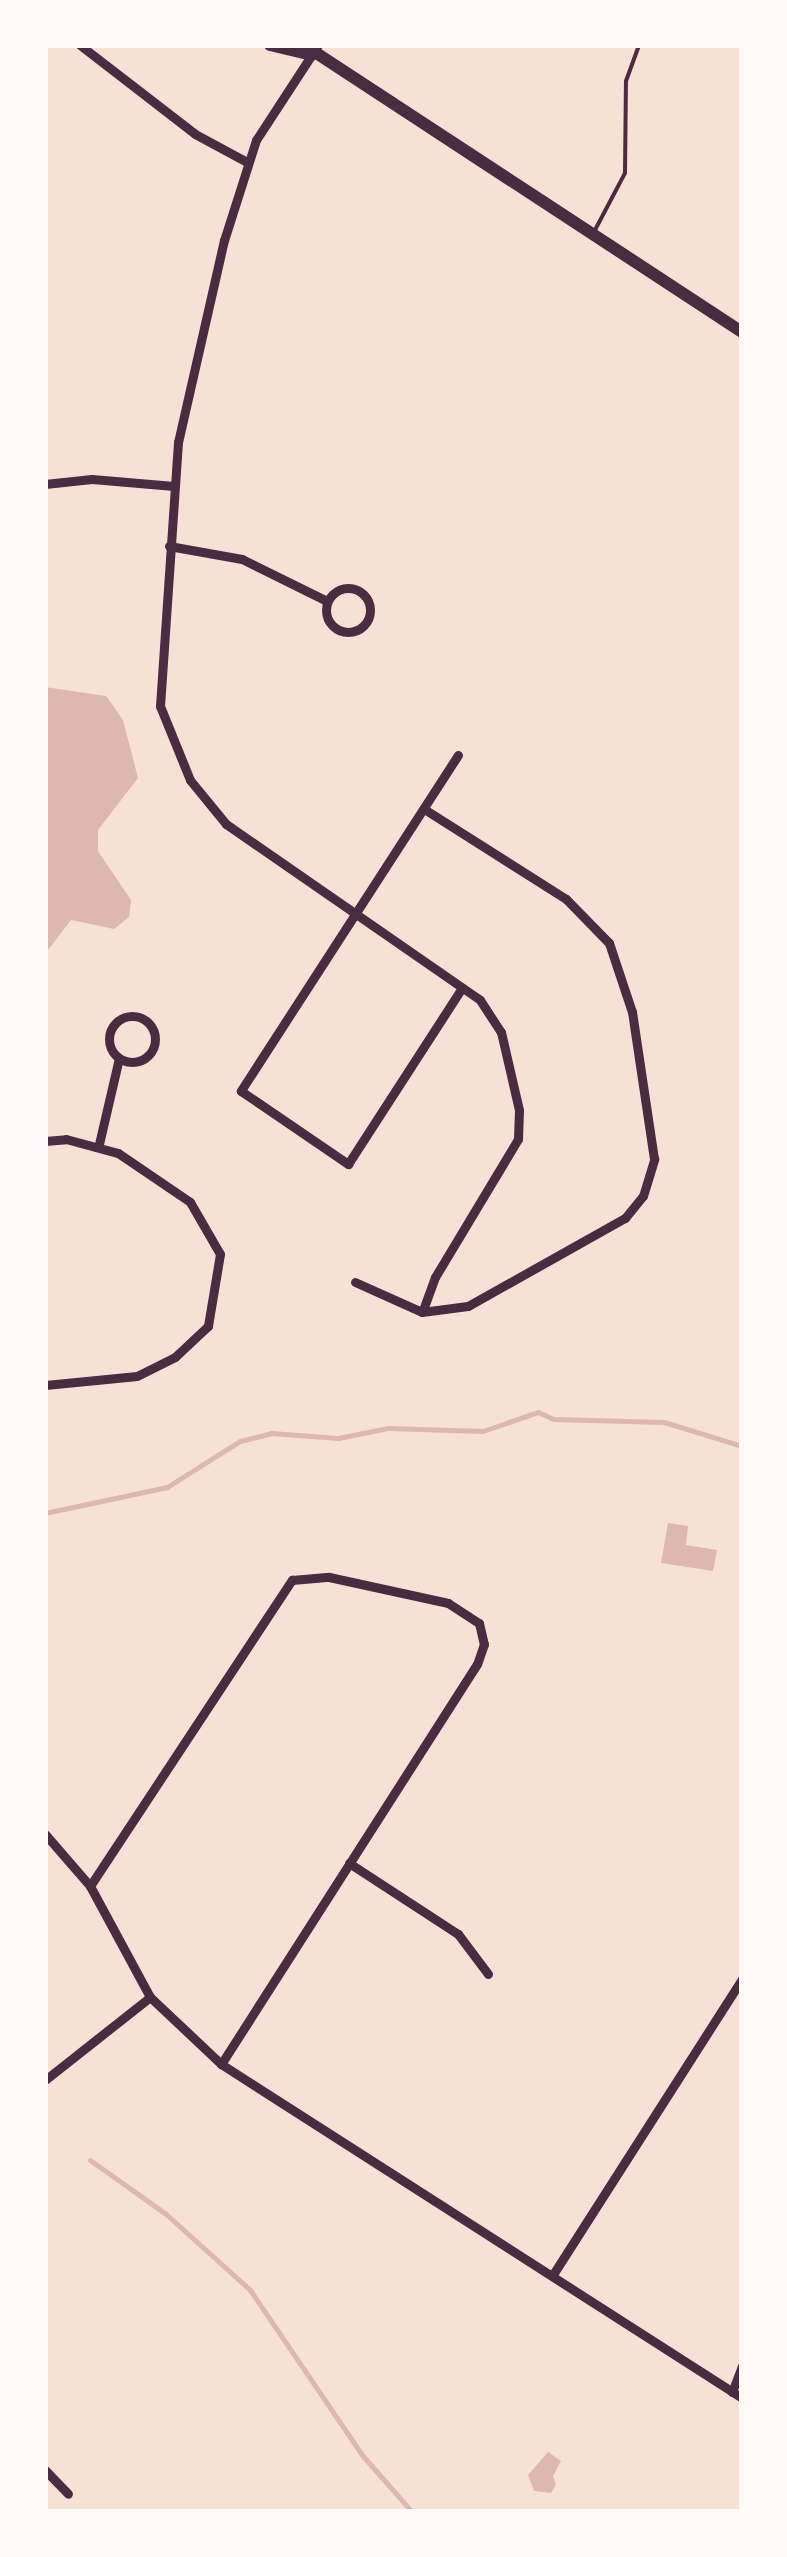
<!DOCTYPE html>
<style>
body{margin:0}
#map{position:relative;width:787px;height:2557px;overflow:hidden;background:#f7e1d7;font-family:Lato,sans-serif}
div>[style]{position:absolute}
.water>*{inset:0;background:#dcb8b0}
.stream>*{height:5px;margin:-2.5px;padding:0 2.5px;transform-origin:2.5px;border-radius:2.5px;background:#dcb8b0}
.service>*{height:4px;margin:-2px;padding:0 2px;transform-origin:2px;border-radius:2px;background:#4a2c40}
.minor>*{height:9px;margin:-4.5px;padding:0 4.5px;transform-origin:4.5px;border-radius:4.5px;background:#4a2c40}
.minor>.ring{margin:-4.5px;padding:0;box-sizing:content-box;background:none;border:9px solid #4a2c40;border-radius:50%}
.secondary>*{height:12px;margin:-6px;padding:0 6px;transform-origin:6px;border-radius:6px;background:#4a2c40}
span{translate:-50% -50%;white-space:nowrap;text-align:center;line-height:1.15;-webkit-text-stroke:10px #fffaf5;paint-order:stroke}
.frame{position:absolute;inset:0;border:48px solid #fffaf5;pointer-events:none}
</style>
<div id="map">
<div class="water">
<div style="clip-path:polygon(45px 687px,106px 696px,123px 720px,138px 778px,98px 830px,98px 851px,131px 900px,129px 917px,114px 929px,71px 920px,45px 954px)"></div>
<div style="clip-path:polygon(668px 1523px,688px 1526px,686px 1545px,717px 1550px,713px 1571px,661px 1563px)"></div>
<div style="clip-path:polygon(548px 2452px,561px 2461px,553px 2476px,556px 2485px,551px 2493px,534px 2491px,528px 2475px)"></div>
</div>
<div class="stream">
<div style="left:45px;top:1513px;width:125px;rotate:-12deg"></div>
<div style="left:167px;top:1487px;width:86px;rotate:-32.2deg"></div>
<div style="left:240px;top:1441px;width:32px;rotate:-14deg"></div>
<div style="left:271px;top:1433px;width:67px;rotate:4.3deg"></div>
<div style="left:338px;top:1438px;width:51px;rotate:-11.3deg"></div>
<div style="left:388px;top:1428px;width:95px;rotate:1.8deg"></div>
<div style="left:483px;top:1431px;width:58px;rotate:-19.1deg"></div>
<div style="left:538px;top:1412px;width:17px;rotate:24deg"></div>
<div style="left:554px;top:1419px;width:110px;rotate:1.6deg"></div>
<div style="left:664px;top:1422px;width:82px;rotate:17.1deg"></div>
<div style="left:90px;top:2160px;width:93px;rotate:35.4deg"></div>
<div style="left:166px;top:2214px;width:113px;rotate:42.1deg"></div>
<div style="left:250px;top:2290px;width:201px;rotate:55.8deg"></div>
<div style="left:363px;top:2456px;width:74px;rotate:48.8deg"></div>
</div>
<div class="service">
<div style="left:595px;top:230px;width:64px;rotate:-62.2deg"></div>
<div style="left:625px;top:173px;width:92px;rotate:-89.4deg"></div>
<div style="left:626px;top:81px;width:38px;rotate:-70deg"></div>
</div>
<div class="minor">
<div style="left:80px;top:45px;width:145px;rotate:37.7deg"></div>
<div style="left:195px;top:134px;width:59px;rotate:28.3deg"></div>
<div style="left:318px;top:45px;width:113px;rotate:123.1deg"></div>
<div style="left:256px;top:140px;width:105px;rotate:107.7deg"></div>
<div style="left:224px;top:240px;width:207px;rotate:102.8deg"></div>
<div style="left:178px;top:442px;width:265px;rotate:93.9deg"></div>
<div style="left:160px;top:706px;width:80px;rotate:67.9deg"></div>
<div style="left:190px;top:780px;width:57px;rotate:50.7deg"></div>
<div style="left:226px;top:824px;width:309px;rotate:34.7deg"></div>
<div style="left:480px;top:1000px;width:38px;rotate:57deg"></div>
<div style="left:501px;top:1032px;width:80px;rotate:77deg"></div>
<div style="left:519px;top:1110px;width:29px;rotate:92deg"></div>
<div style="left:518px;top:1139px;width:161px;rotate:121deg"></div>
<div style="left:435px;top:1277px;width:37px;rotate:110deg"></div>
<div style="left:45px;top:484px;width:47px;rotate:-6.1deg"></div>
<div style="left:92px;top:479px;width:82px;rotate:4.9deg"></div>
<div style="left:169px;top:546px;width:74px;rotate:10.1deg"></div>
<div style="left:242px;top:559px;width:95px;rotate:26.3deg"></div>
<div class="ring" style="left:326px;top:588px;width:35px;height:35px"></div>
<div style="left:458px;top:755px;width:400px;rotate:122.9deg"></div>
<div style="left:241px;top:1091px;width:130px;rotate:34.3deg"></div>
<div style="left:348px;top:1164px;width:210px;rotate:-57.1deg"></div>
<div class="ring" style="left:109px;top:1016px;width:37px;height:37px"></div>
<div style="left:45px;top:1141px;width:21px;rotate:-5deg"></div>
<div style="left:66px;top:1139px;width:54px;rotate:15.1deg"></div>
<div style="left:118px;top:1153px;width:87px;rotate:34.2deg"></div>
<div style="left:190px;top:1202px;width:60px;rotate:60deg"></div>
<div style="left:220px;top:1254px;width:73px;rotate:99.5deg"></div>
<div style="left:208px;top:1326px;width:45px;rotate:136.8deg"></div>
<div style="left:175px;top:1357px;width:42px;rotate:153.4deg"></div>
<div style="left:137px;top:1376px;width:92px;rotate:174.4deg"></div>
<div style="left:99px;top:1144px;width:88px;rotate:-76.9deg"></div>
<div style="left:355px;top:1282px;width:73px;rotate:24.1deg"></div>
<div style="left:422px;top:1312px;width:46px;rotate:-7.4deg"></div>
<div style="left:468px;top:1306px;width:180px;rotate:-29.3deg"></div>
<div style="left:625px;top:1218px;width:28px;rotate:-51deg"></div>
<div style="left:643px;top:1196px;width:39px;rotate:-73deg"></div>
<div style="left:654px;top:1159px;width:149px;rotate:-98.5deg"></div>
<div style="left:632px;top:1012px;width:73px;rotate:-108.4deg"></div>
<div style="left:609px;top:943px;width:62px;rotate:-134.3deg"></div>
<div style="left:566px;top:899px;width:168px;rotate:-147.6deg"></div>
<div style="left:45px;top:1834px;width:69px;rotate:49.1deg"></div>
<div style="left:90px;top:1886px;width:126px;rotate:61.6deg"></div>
<div style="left:150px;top:1997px;width:98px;rotate:43.3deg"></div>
<div style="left:221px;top:2064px;width:619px;rotate:32.66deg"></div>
<div style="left:349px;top:1863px;width:130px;rotate:33.1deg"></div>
<div style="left:458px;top:1934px;width:50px;rotate:53.1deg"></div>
<div style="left:90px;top:1886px;width:367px;rotate:-56.6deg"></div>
<div style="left:292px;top:1580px;width:37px;rotate:-5deg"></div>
<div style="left:329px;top:1577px;width:122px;rotate:12.3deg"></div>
<div style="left:448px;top:1603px;width:37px;rotate:33deg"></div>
<div style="left:479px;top:1623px;width:22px;rotate:77deg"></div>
<div style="left:484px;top:1644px;width:21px;rotate:109deg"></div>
<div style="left:477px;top:1664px;width:475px;rotate:122.6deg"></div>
<div style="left:45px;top:2080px;width:134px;rotate:-38.3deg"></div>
<div style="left:552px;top:2276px;width:353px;rotate:-57.4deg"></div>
<div style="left:732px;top:2392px;width:28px;rotate:-69deg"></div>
<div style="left:45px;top:2470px;width:33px;rotate:46deg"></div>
</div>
<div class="secondary">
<div style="left:270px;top:45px;width:43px;rotate:13.4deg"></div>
<div style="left:304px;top:45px;width:524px;rotate:33.23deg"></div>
</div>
<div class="frame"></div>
</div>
